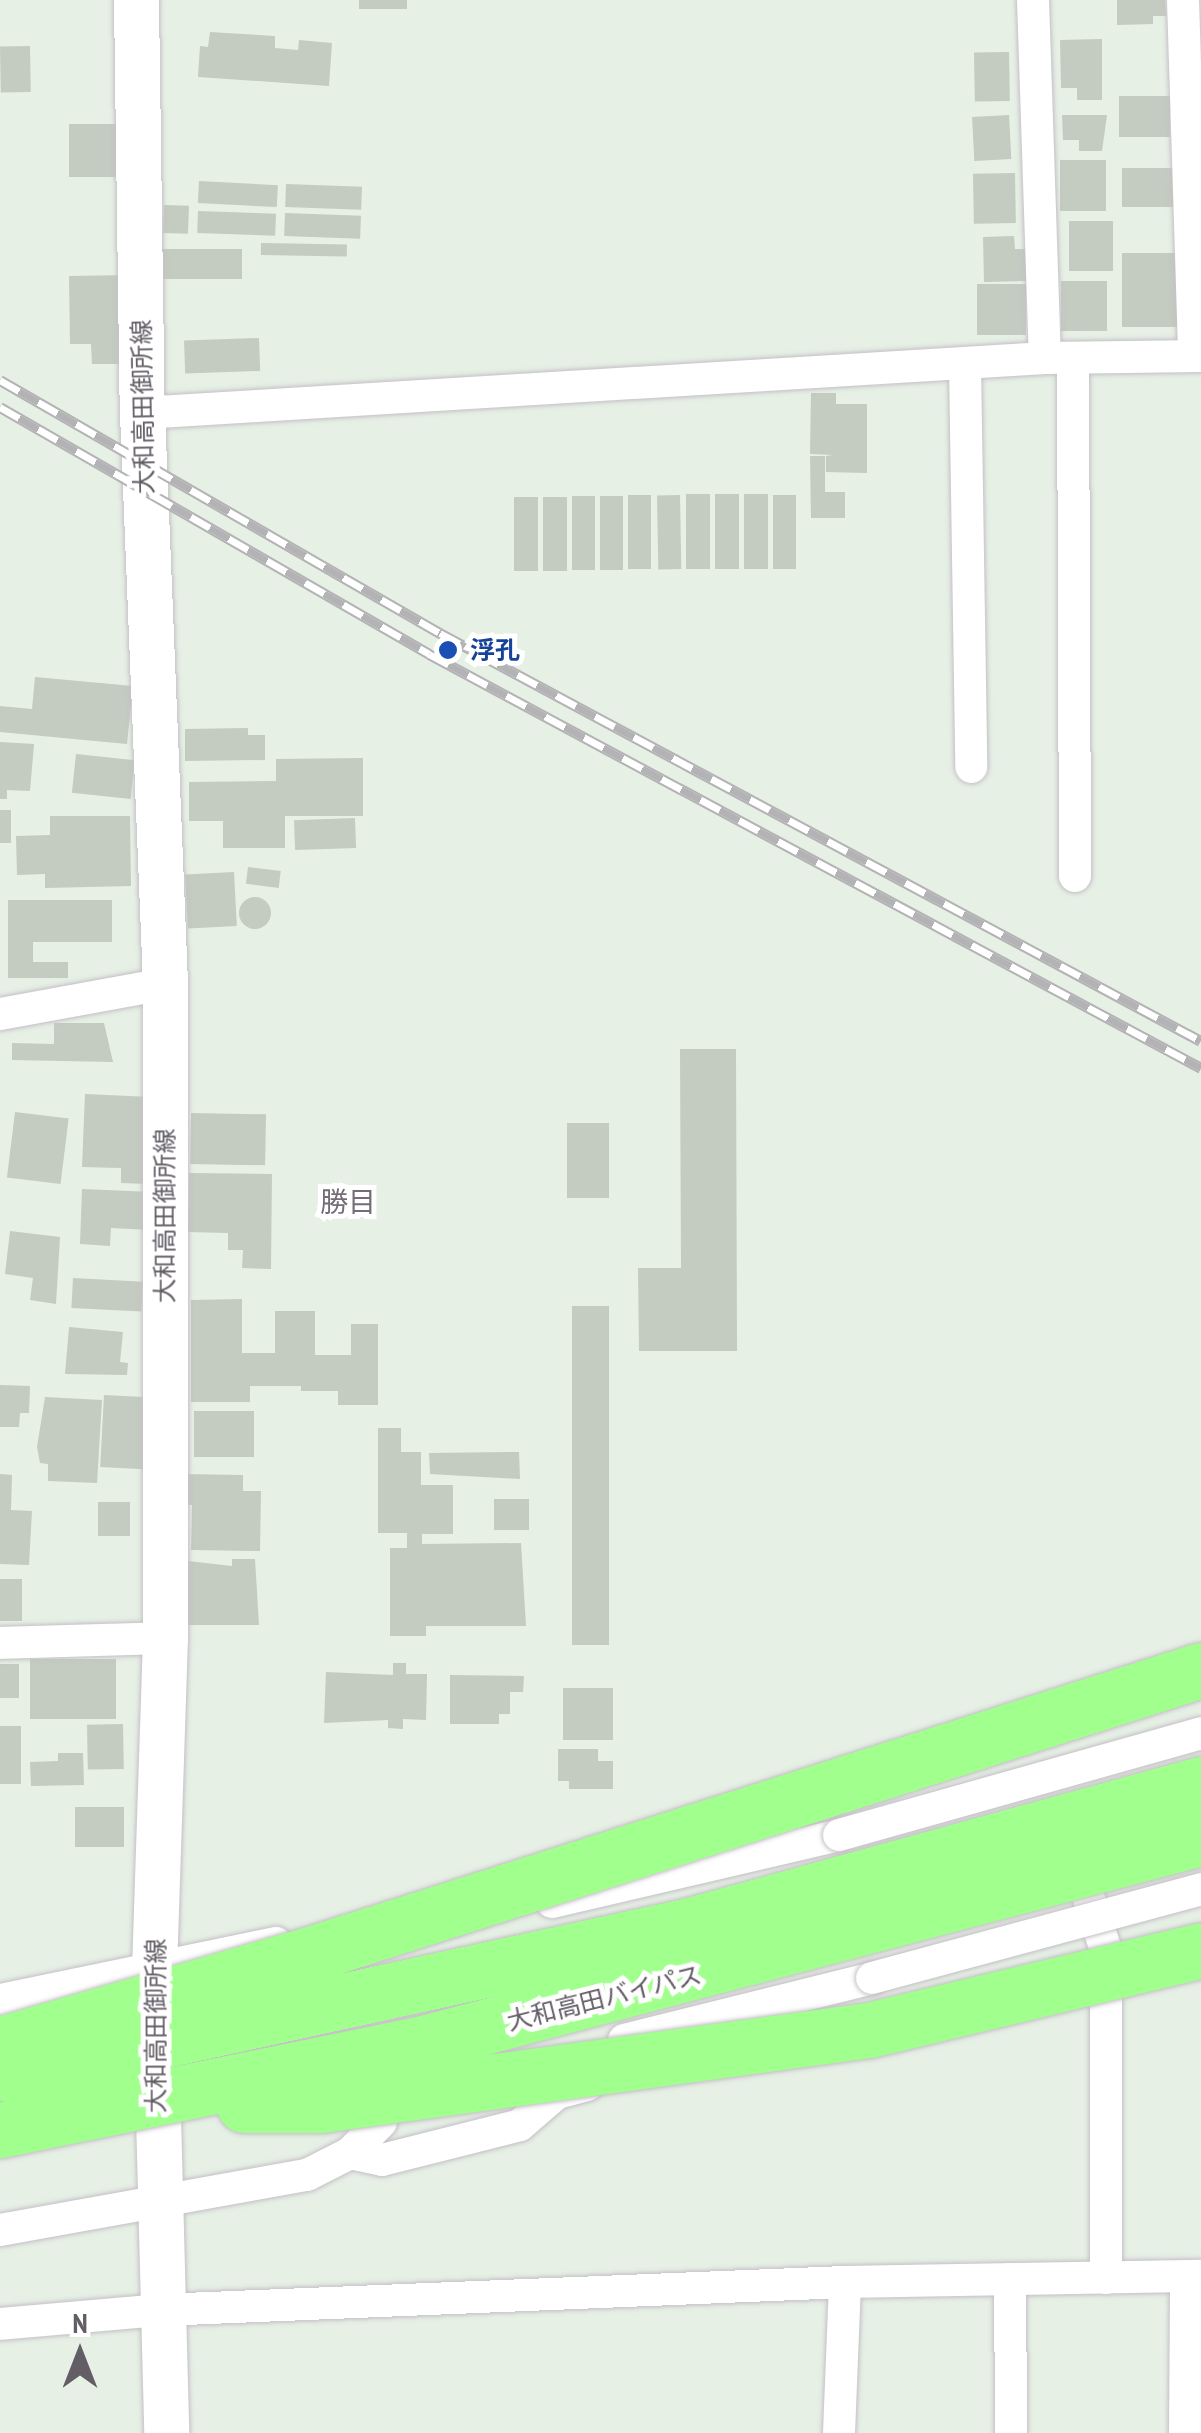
<!DOCTYPE html>
<meta charset="utf-8">
<style>
body{margin:0}
#map{position:relative;width:1201px;height:2433px;overflow:hidden;background:#e6f0e5;font-family:"PT Sans Narrow","Noto Sans JP",sans-serif}
div>[style]{position:absolute}
.building>*{inset:0;background:#c4cbc1;transform-origin:0 0}
.round{border-radius:50%}
.roads{filter:drop-shadow(0 0 2px #c5bfc6) drop-shadow(0 0 2px #c5bfc6)}
.street>*{height:32px;margin:-16px;padding:0 16px;transform-origin:16px;border-radius:16px;background:#fff}
.secondary>*{height:45px;margin:-22.5px;padding:0 22.5px;transform-origin:22.5px;border-radius:22.5px;background:#fff}
.rail>*{height:11px;margin-top:-5.5px;transform-origin:0;background:repeating-linear-gradient(90deg,#fff 0 22px,#b3b2b4 0 44px);box-sizing:border-box;border-block:2px solid #b3b2b4}
.bridges{filter:drop-shadow(0 0 2px #c5bfc6) drop-shadow(0 0 2px #c5bfc6)}
.street-bridge>*{height:32px;margin:-16px;padding:0 16px;transform-origin:16px;border-radius:16px;background:#fff}
.highway-bridge>*{height:55px;margin:-27.5px;padding:0 27.5px;transform-origin:27.5px;border-radius:27.5px;background:#a1ff8d}
.dots>*{width:28px;height:28px;translate:-50% -50%;box-sizing:border-box;border:5px solid #fff;border-radius:50%}
span{translate:-50% -50%;white-space:nowrap;text-align:center;line-height:1.15;-webkit-text-stroke:10px #fff;paint-order:stroke}
.street-label{font-size:25px;color:#635d66}
.transit-label{font-size:25px;color:#164399;font-weight:700}
.left{translate:0 -50%;text-align:left}
.neighbourhood-label{font-size:28px;color:#746d78}
.north{position:absolute;left:30px;top:2303px;width:100px;height:100px;-webkit-text-stroke:8px #fff;paint-order:stroke;rotate:0deg;font-size:28px;font-weight:700;line-height:40px;text-align:center;color:#635d66}
.north::after{content:'';display:block;margin:auto;width:35px;height:45px;background:#635d66;clip-path:polygon(50% 0,100% 100%,50% 72%,0 100%)}
</style>
<div id="map">
<div class="building">
<div style="left:359px;top:0;width:48px;height:9px"></div>
<div style="clip-path:polygon(1117px 0,1165px 0,1166px 16px,1153px 16px,1153px 24px,1117px 25px)"></div>
<div style="clip-path:polygon(210px 32px,275px 36px,275px 48px,298px 50px,299px 40px,332px 43px,329px 86px,198px 77px,200px 46px,208px 47px)"></div>
<div style="clip-path:polygon(1102px 39px,1102px 100px,1077px 100px,1077px 88px,1061px 88px,1060px 40px)"></div>
<div style="left:30px;top:46px;width:46px;height:30px;rotate:89deg"></div>
<div style="left:1009px;top:52px;width:49px;height:35px;rotate:89deg"></div>
<div style="left:1119px;top:96px;width:51px;height:41px"></div>
<div style="left:1009px;top:115px;width:44px;height:37px;rotate:87deg"></div>
<div style="clip-path:polygon(1062px 115px,1107px 115px,1102px 151px,1079px 151px,1079px 140px,1063px 140px)"></div>
<div style="left:118px;top:124px;width:53px;height:49px;rotate:90deg"></div>
<div style="left:1060px;top:160px;width:46px;height:51px"></div>
<div style="left:1174px;top:168px;width:39px;height:52px;rotate:90deg"></div>
<div style="left:1015px;top:173px;width:50px;height:42px;rotate:89deg"></div>
<div style="left:199px;top:181px;width:79px;height:22px;rotate:3deg"></div>
<div style="left:286px;top:184px;width:76px;height:23px;rotate:2deg"></div>
<div style="left:164px;top:205px;width:25px;height:28px;rotate:2deg"></div>
<div style="left:198px;top:211px;width:78px;height:22px;rotate:2deg"></div>
<div style="left:285px;top:213px;width:76px;height:23px;rotate:2deg"></div>
<div style="left:1069px;top:221px;width:44px;height:50px"></div>
<div style="clip-path:polygon(1014px 236px,1015px 249px,1026px 249px,1026px 281px,984px 282px,983px 237px)"></div>
<div style="left:261px;top:243px;width:86px;height:12px;rotate:1deg"></div>
<div style="left:158px;top:249px;width:84px;height:30px"></div>
<div style="left:1122px;top:253px;width:57px;height:74px"></div>
<div style="clip-path:polygon(132px 275px,134px 364px,92px 364px,91px 344px,70px 344px,69px 276px)"></div>
<div style="left:1061px;top:281px;width:46px;height:50px"></div>
<div style="left:1026px;top:284px;width:51px;height:49px;rotate:90deg"></div>
<div style="left:259px;top:338px;width:33px;height:75px;rotate:88deg"></div>
<div style="clip-path:polygon(811px 393px,836px 393px,836px 404px,867px 404px,867px 473px,826px 472px,826px 456px,833px 455px,810px 454px)"></div>
<div style="clip-path:polygon(810px 456px,825px 456px,825px 492px,845px 492px,845px 518px,811px 518px)"></div>
<div style="left:710px;top:494px;width:75px;height:24px;rotate:90deg"></div>
<div style="left:739px;top:494px;width:75px;height:24px;rotate:90deg"></div>
<div style="left:768px;top:494px;width:75px;height:24px;rotate:90deg"></div>
<div style="left:628px;top:495px;width:23px;height:74px"></div>
<div style="left:680px;top:495px;width:74px;height:23px;rotate:89deg"></div>
<div style="left:773px;top:495px;width:23px;height:74px"></div>
<div style="left:572px;top:496px;width:23px;height:74px"></div>
<div style="left:600px;top:496px;width:23px;height:74px"></div>
<div style="left:514px;top:497px;width:24px;height:74px"></div>
<div style="left:543px;top:497px;width:24px;height:74px"></div>
<div style="clip-path:polygon(35px 677px,133px 686px,127px 744px,0 732px,0 706px,32px 709px)"></div>
<div style="clip-path:polygon(248px 728px,248px 735px,265px 735px,265px 760px,185px 761px,185px 729px)"></div>
<div style="clip-path:polygon(0 742px,34px 744px,30px 791px,7px 790px,7px 799px,0 799px)"></div>
<div style="left:76px;top:754px;width:59px;height:39px;rotate:6deg"></div>
<div style="clip-path:polygon(363px 758px,363px 816px,285px 816px,285px 848px,223px 848px,223px 821px,189px 821px,189px 782px,276px 781px,276px 759px)"></div>
<div style="left:0;top:810px;width:11px;height:33px"></div>
<div style="clip-path:polygon(50px 816px,130px 816px,131px 886px,45px 888px,45px 874px,17px 875px,16px 836px,50px 835px)"></div>
<div style="left:355px;top:818px;width:30px;height:61px;rotate:88deg"></div>
<div style="left:248px;top:867px;width:33px;height:17px;rotate:7deg"></div>
<div style="left:234px;top:872px;width:54px;height:49px;rotate:87deg"></div>
<div class="round" style="left:239px;top:897px;width:32px;height:32px"></div>
<div style="clip-path:polygon(8px 900px,112px 900px,112px 942px,33px 942px,33px 962px,68px 962px,68px 978px,8px 978px)"></div>
<div style="clip-path:polygon(54px 1023px,104px 1023px,113px 1062px,12px 1060px,12px 1043px,54px 1044px)"></div>
<div style="clip-path:polygon(680px 1049px,736px 1049px,737px 1351px,639px 1351px,638px 1268px,681px 1268px)"></div>
<div style="clip-path:polygon(85px 1094px,150px 1097px,147px 1184px,121px 1183px,121px 1168px,82px 1167px)"></div>
<div style="left:15px;top:1112px;width:54px;height:66px;rotate:7deg"></div>
<div style="left:191px;top:1113px;width:75px;height:51px;rotate:1deg"></div>
<div style="left:567px;top:1123px;width:42px;height:75px"></div>
<div style="clip-path:polygon(189px 1173px,272px 1174px,271px 1269px,242px 1268px,243px 1250px,228px 1250px,228px 1233px,188px 1232px)"></div>
<div style="clip-path:polygon(82px 1189px,152px 1192px,150px 1230px,111px 1228px,110px 1246px,80px 1244px)"></div>
<div style="clip-path:polygon(10px 1231px,60px 1237px,56px 1304px,30px 1300px,33px 1278px,5px 1274px)"></div>
<div style="left:73px;top:1278px;width:70px;height:30px;rotate:3deg"></div>
<div style="clip-path:polygon(242px 1299px,242px 1353px,275px 1353px,275px 1311px,315px 1311px,315px 1355px,351px 1355px,351px 1324px,378px 1324px,378px 1405px,338px 1405px,338px 1391px,301px 1391px,301px 1386px,250px 1386px,250px 1402px,191px 1402px,191px 1300px)"></div>
<div style="left:572px;top:1306px;width:37px;height:339px"></div>
<div style="clip-path:polygon(69px 1327px,123px 1332px,120px 1362px,128px 1363px,127px 1375px,65px 1374px)"></div>
<div style="clip-path:polygon(0 1385px,30px 1386px,29px 1413px,20px 1413px,19px 1427px,0 1427px)"></div>
<div style="left:104px;top:1395px;width:44px;height:72px;rotate:3deg"></div>
<div style="clip-path:polygon(45px 1397px,102px 1400px,97px 1483px,48px 1481px,48px 1464px,40px 1463px,37px 1447px)"></div>
<div style="left:194px;top:1411px;width:60px;height:46px"></div>
<div style="clip-path:polygon(378px 1428px,401px 1428px,401px 1452px,421px 1452px,421px 1485px,453px 1485px,453px 1534px,422px 1534px,422px 1544px,521px 1543px,526px 1626px,426px 1626px,426px 1636px,390px 1636px,390px 1548px,407px 1548px,407px 1533px,378px 1533px)"></div>
<div style="clip-path:polygon(519px 1452px,520px 1479px,430px 1474px,429px 1453px)"></div>
<div style="clip-path:polygon(0 1474px,12px 1475px,11px 1510px,32px 1511px,29px 1565px,0 1564px)"></div>
<div style="clip-path:polygon(182px 1474px,243px 1475px,243px 1491px,261px 1491px,260px 1551px,191px 1550px,192px 1505px,181px 1504px)"></div>
<div style="left:494px;top:1499px;width:35px;height:31px"></div>
<div style="left:130px;top:1502px;width:34px;height:32px;rotate:90deg"></div>
<div style="clip-path:polygon(232px 1559px,255px 1559px,259px 1625px,179px 1625px,179px 1560px,232px 1566px)"></div>
<div style="left:0;top:1579px;width:22px;height:42px"></div>
<div style="left:30px;top:1659px;width:86px;height:60px"></div>
<div style="clip-path:polygon(393px 1663px,406px 1663px,406px 1674px,427px 1674px,426px 1720px,403px 1719px,403px 1729px,388px 1728px,388px 1720px,324px 1723px,326px 1672px,393px 1675px)"></div>
<div style="left:0;top:1664px;width:19px;height:34px"></div>
<div style="clip-path:polygon(450px 1675px,524px 1676px,523px 1692px,510px 1692px,510px 1714px,499px 1714px,499px 1724px,450px 1724px)"></div>
<div style="left:563px;top:1688px;width:50px;height:52px"></div>
<div style="left:123px;top:1724px;width:45px;height:36px;rotate:89deg"></div>
<div style="left:0;top:1726px;width:21px;height:58px"></div>
<div style="clip-path:polygon(558px 1749px,598px 1749px,598px 1761px,613px 1761px,613px 1789px,569px 1789px,569px 1781px,558px 1781px)"></div>
<div style="clip-path:polygon(58px 1753px,83px 1753px,84px 1785px,31px 1786px,30px 1762px,58px 1761px)"></div>
<div style="left:124px;top:1807px;width:40px;height:49px;rotate:90deg"></div>
</div>
<div class="roads">
<div class="street">
<div style="left:1033px;top:0;width:358px;rotate:88.1deg"></div>
<div style="left:1183px;top:0;width:356px;rotate:88.2deg"></div>
<div style="left:1073px;top:358px;width:518px;rotate:89.78deg"></div>
<div style="left:965px;top:364px;width:403px;rotate:89.1deg"></div>
<div style="left:142px;top:413px;width:905px;rotate:-3.49deg"></div>
<div style="left:1045px;top:358px;width:156px;rotate:-0.7deg"></div>
<div style="left:0;top:1014px;width:168px;rotate:-10.3deg"></div>
<div style="left:0;top:1643px;width:165px;rotate:-1.7deg"></div>
<div style="left:1075px;top:1857px;width:98px;rotate:71.6deg"></div>
<div style="left:1106px;top:1950px;width:328px;rotate:90deg"></div>
<div style="left:552px;top:1902px;width:295px;rotate:-13.1deg"></div>
<div style="left:0;top:2000px;width:282px;rotate:-11.7deg"></div>
<div style="left:624px;top:2040px;width:256px;rotate:-14deg"></div>
<div style="left:367px;top:2135px;width:54px;rotate:-69.6deg"></div>
<div style="left:350px;top:2153px;width:33px;rotate:12deg"></div>
<div style="left:382px;top:2160px;width:142px;rotate:-14.2deg"></div>
<div style="left:520px;top:2125px;width:49px;rotate:-40.9deg"></div>
<div style="left:557px;top:2093px;width:31px;rotate:-15deg"></div>
<div style="left:0;top:2230px;width:312px;rotate:-10.2deg"></div>
<div style="left:307px;top:2175px;width:48px;rotate:-27.1deg"></div>
<div style="left:350px;top:2153px;width:44px;rotate:-45deg"></div>
<div style="left:1010px;top:2279px;width:154px;rotate:89.6deg"></div>
<div style="left:0;top:2324px;width:161px;rotate:-5deg"></div>
<div style="left:160px;top:2310px;width:686px;rotate:-2.34deg"></div>
<div style="left:845px;top:2282px;width:356px;rotate:-1deg"></div>
<div style="left:839px;top:2433px;width:151px;rotate:-87.7deg"></div>
<div style="left:1185px;top:2433px;width:156px;rotate:-89.6deg"></div>
</div>
<div class="secondary">
<div style="left:136px;top:0;width:413px;rotate:89.2deg"></div>
<div style="left:142px;top:413px;width:571px;rotate:87.69deg"></div>
<div style="left:165px;top:984px;width:654px;rotate:90deg"></div>
<div style="left:165px;top:1638px;width:325px;rotate:91.9deg"></div>
<div style="left:154px;top:1963px;width:470px;rotate:88.5deg"></div>
</div>
</div>
<div class="rail">
<div style="left:0;top:380px;width:508px;rotate:29.9deg"></div>
<div style="left:440px;top:633px;width:863px;rotate:28.2deg"></div>
<div style="left:0;top:407px;width:495px;rotate:29.9deg"></div>
<div style="left:429px;top:654px;width:876px;rotate:28.2deg"></div>
</div>
<div class="bridges">
<div class="street-bridge">
<div style="left:839px;top:1835px;width:376px;rotate:-15.7deg"></div>
<div style="left:872px;top:1978px;width:341px;rotate:-15.1deg"></div>
</div>
<div class="highway-bridge">
<div style="left:0;top:2044px;width:320px;rotate:-16.2deg"></div>
<div style="left:307px;top:1955px;width:938px;rotate:-17.68deg"></div>
<div style="left:8px;top:2074px;width:698px;rotate:-12.32deg"></div>
<div style="left:690px;top:1925px;width:530px;rotate:-15.43deg"></div>
<div style="left:244px;top:2105px;width:77px"></div>
<div style="left:321px;top:2105px;width:553px;rotate:-7.79deg"></div>
<div style="left:869px;top:2030px;width:342px;rotate:-13.5deg"></div>
<div style="left:0;top:2130px;width:428px;rotate:-11.6deg"></div>
<div style="left:419px;top:2044px;width:809px;rotate:-14.76deg"></div>
</div>
</div>
<div class="dots">
<div style="left:448px;top:650px;background:#1a4fb4"></div>
</div>
<div class="street-label">
<span style="left:143px;top:407px;rotate:-91deg">大和高田御所線</span>
<span style="left:165px;top:1216px;rotate:-90deg">大和高田御所線</span>
<span style="left:604px;top:1998px;rotate:-14deg">大和高田バイパス</span>
<span style="left:156px;top:2026px;rotate:-90deg">大和高田御所線</span>
</div>
<div class="transit-label">
<span class="left" style="left:470px;top:650px">浮孔</span>
</div>
<div class="neighbourhood-label">
<span style="left:348px;top:1202px">勝目</span>
</div>
<div class="north">N</div>
</div>
